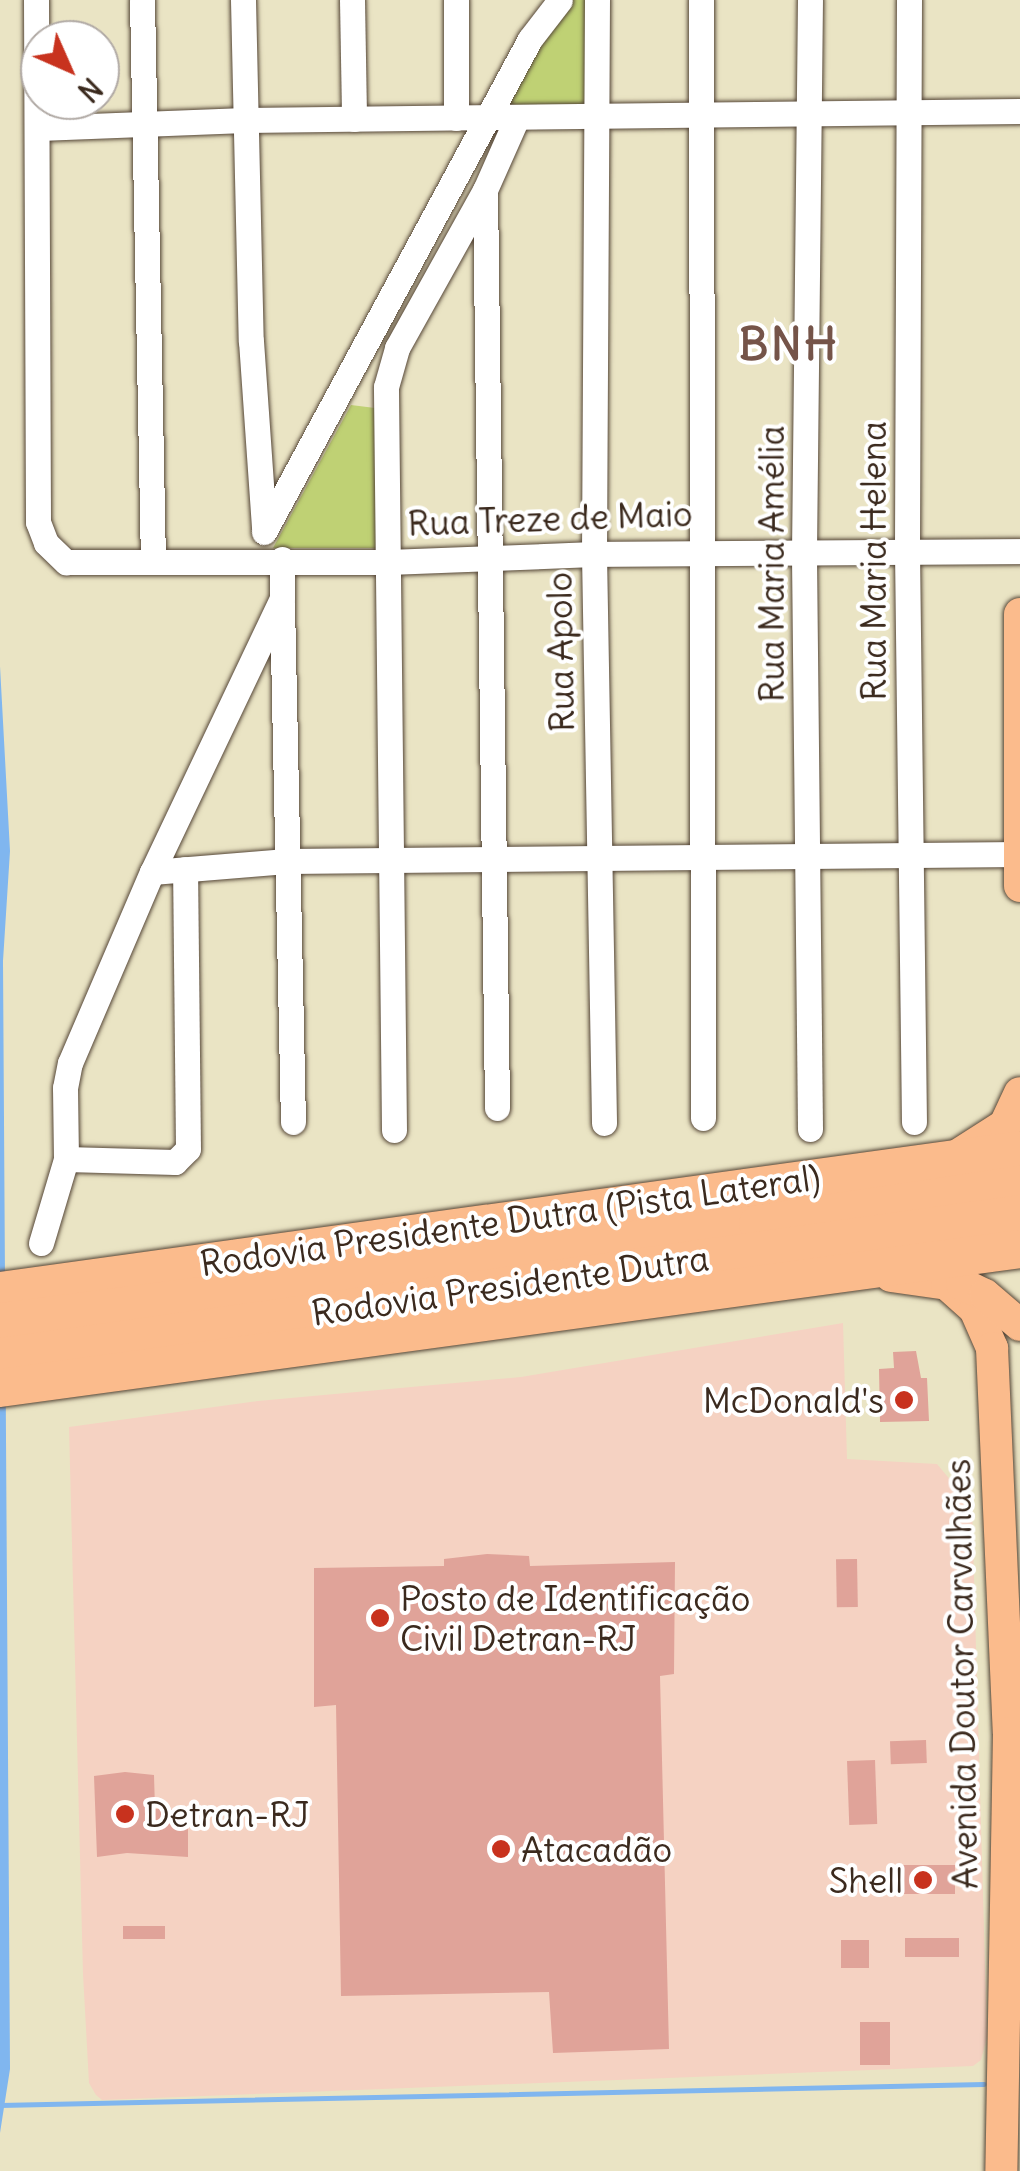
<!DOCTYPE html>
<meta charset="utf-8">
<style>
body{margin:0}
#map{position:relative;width:1020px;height:2171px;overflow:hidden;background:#eae4c4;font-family:Delius,sans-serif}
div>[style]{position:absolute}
.built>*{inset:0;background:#f5d2c2}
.green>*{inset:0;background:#bfd174}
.water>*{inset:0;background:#80b6ef}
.stream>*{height:5px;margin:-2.5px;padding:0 2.5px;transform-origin:2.5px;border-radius:2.5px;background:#80b6ef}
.building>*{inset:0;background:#e0a399;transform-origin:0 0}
.roads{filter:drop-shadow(0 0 2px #554637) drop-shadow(0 0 2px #554637)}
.minor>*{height:25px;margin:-12.5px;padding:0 12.5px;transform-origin:12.5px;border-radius:12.5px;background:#fff}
.major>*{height:32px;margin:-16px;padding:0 16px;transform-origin:16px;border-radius:16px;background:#fbbb8c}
.highway>*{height:38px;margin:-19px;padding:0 19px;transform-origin:19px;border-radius:19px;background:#fbbb8c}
.dots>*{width:28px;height:28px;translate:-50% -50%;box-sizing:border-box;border:5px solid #fff;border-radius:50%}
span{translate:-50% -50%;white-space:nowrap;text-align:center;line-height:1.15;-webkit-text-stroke:8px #fff;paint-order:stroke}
.street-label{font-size:35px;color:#3b2a1e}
.poi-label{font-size:35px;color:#3b2a1e}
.right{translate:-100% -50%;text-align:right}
.left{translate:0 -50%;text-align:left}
.district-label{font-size:45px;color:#755449;font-weight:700;letter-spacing:2.5px}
.north{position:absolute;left:20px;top:20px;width:100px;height:100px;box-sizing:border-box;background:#fff;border:2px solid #b1aaa5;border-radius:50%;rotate:135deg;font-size:28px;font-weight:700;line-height:40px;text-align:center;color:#3b2a1e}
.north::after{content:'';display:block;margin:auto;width:35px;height:45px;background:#c8321e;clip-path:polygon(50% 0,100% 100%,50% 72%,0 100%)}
</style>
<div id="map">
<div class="built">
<div style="clip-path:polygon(843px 1323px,847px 1459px,937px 1464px,972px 1506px,987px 2037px,981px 2060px,973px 2066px,102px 2100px,96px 2095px,89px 2083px,83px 1974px,69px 1427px,258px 1401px,521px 1377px)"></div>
</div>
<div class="green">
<div style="clip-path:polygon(566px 0,588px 0,586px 107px,524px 108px,508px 103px)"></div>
<div style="clip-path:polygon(351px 405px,375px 408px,384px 548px,273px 548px)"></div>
</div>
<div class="water">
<div style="clip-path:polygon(0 666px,10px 851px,3px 961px,10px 2069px,0 2133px)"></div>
</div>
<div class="stream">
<div style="left:0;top:2105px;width:984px;rotate:-1.22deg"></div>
</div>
<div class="building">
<div style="clip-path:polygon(916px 1351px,921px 1378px,927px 1378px,929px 1421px,880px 1422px,879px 1369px,894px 1368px,893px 1352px)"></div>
<div style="clip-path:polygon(487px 1554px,529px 1556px,530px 1566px,675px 1562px,674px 1674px,660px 1676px,669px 2049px,553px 2053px,549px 1992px,341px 1996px,336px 1705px,314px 1707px,314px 1568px,444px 1566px,444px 1559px)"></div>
<div style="left:857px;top:1559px;width:48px;height:21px;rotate:89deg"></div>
<div style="left:926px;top:1740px;width:23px;height:36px;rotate:88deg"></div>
<div style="left:875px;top:1760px;width:64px;height:28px;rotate:88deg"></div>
<div style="clip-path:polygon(125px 1772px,154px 1775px,155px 1809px,188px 1809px,188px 1857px,127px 1853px,97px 1857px,94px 1776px)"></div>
<div style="left:955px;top:1865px;width:29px;height:64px;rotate:90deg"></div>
<div style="left:165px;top:1926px;width:13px;height:42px;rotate:90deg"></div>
<div style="left:959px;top:1938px;width:19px;height:54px;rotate:90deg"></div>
<div style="left:841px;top:1940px;width:28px;height:28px"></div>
<div style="left:890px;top:2022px;width:43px;height:30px;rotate:90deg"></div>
</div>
<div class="roads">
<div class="minor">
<div style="left:36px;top:0;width:522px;rotate:89.78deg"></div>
<div style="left:38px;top:522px;width:22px;rotate:69deg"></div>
<div style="left:46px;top:543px;width:28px;rotate:44deg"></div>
<div style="left:66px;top:562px;width:322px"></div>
<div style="left:388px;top:562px;width:206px;rotate:-2.2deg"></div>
<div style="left:594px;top:554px;width:426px;rotate:-0.4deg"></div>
<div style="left:142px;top:0;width:562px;rotate:88.88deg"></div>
<div style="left:243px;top:0;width:341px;rotate:88.7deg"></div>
<div style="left:251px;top:341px;width:188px;rotate:86deg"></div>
<div style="left:352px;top:0;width:119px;rotate:89deg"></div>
<div style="left:597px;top:0;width:554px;rotate:90.31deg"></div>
<div style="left:594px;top:554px;width:569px;rotate:88.99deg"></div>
<div style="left:701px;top:0;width:1118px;rotate:89.9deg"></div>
<div style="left:909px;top:0;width:551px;rotate:90.21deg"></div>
<div style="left:907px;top:551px;width:571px;rotate:89.3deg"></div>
<div style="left:456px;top:118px;width:118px;rotate:-90deg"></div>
<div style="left:39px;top:128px;width:206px;rotate:-2.2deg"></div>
<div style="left:245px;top:120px;width:775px;rotate:-0.67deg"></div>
<div style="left:485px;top:190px;width:918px;rotate:89.25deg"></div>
<div style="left:264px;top:532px;width:560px;rotate:-61.65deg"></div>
<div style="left:530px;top:39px;width:49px;rotate:-52.4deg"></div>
<div style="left:282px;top:603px;width:519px;rotate:88.79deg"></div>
<div style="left:152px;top:872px;width:135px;rotate:-4.7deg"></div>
<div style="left:287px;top:861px;width:733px;rotate:-0.55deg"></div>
<div style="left:810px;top:1129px;width:576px;rotate:-90.6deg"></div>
<div style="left:804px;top:553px;width:553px;rotate:-89.38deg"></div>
<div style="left:394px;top:1130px;width:743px;rotate:-90.62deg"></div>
<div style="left:386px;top:387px;width:41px;rotate:-74.2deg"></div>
<div style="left:397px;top:348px;width:181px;rotate:-60.9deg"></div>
<div style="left:485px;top:190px;width:77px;rotate:-66.1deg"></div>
<div style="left:66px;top:1159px;width:109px;rotate:1.6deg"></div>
<div style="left:175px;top:1162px;width:18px;rotate:-45deg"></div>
<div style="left:188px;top:1149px;width:280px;rotate:-90.6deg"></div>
<div style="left:41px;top:1243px;width:88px;rotate:-73.4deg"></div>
<div style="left:66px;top:1159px;width:71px;rotate:-90.8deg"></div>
<div style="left:65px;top:1088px;width:25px;rotate:-79deg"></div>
<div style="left:70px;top:1063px;width:208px;rotate:-66.8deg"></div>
<div style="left:152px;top:872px;width:303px;rotate:-64.6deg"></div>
<div style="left:282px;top:598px;width:39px;rotate:-90deg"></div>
</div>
<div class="major">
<div style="left:1020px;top:614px;width:272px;rotate:90deg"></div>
<div style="left:955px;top:1157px;width:59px;rotate:-32.6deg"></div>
<div style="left:1005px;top:1125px;width:35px;rotate:-65deg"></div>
<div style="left:891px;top:1276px;width:57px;rotate:8.1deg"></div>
<div style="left:947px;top:1284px;width:38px;rotate:42deg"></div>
<div style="left:975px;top:1309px;width:43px;rotate:66.4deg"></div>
<div style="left:992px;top:1348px;width:385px;rotate:87.5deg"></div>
<div style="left:1009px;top:1733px;width:438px;rotate:91deg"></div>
<div style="left:962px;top:1284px;width:25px;rotate:26deg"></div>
<div style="left:985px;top:1295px;width:46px;rotate:40.6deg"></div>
</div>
<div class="highway">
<div style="left:0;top:1291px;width:1030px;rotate:-7.87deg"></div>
<div style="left:0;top:1322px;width:764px;rotate:-7.37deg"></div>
<div style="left:758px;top:1224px;width:265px;rotate:-8.5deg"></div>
<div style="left:0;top:1357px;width:1030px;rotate:-7.98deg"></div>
<div style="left:0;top:1388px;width:1029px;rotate:-7.76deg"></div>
</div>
</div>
<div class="dots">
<div style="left:904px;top:1400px;background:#c8321e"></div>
<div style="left:380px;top:1618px;background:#c8321e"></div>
<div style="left:125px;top:1814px;background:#c8321e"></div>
<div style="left:501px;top:1849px;background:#c8321e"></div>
<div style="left:923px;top:1880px;background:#c8321e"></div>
</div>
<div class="street-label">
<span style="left:550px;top:518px;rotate:-2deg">Rua Treze de Maio</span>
<span style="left:873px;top:561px;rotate:-90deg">Rua Maria Helena</span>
<span style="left:771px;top:564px;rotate:-90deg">Rua Maria Amélia</span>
<span style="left:560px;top:652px;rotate:-91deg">Rua Apolo</span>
<span style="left:510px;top:1220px;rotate:-8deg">Rodovia Presidente Dutra (Pista Lateral)</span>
<span style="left:510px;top:1285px;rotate:-8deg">Rodovia Presidente Dutra</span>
<span style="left:961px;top:1674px;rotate:-91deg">Avenida Doutor Carvalhães</span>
</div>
<div class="poi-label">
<span class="right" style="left:884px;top:1400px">McDonald's</span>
<span class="left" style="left:400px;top:1618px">Posto de Identificação<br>Civil Detran-RJ</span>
<span class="left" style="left:145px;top:1814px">Detran-RJ</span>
<span class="left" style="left:521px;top:1849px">Atacadão</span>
<span class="right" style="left:903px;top:1880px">Shell</span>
</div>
<div class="district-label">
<span style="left:789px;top:345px">BNH</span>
</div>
<div class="north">N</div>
</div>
